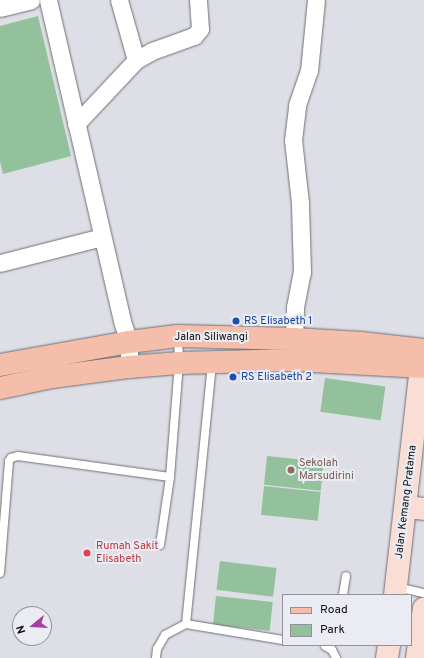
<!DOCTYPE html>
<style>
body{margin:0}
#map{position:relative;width:424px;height:658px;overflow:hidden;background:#dedfe6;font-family:Overpass,sans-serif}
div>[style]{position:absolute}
.green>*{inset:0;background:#93c19b;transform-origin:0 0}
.roads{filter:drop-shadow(0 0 1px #6e6e74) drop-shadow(0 0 1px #6e6e74)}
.lane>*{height:8px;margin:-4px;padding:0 4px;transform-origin:4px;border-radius:4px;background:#fff}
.street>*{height:17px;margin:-8.5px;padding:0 8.5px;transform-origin:8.5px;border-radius:8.5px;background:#fff}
.secondary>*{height:22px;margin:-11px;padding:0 11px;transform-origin:11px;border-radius:11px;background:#faded5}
.primary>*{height:22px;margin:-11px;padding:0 11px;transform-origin:11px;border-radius:11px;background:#f4beaa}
.dots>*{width:11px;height:11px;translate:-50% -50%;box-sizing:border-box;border:2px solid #ebecf3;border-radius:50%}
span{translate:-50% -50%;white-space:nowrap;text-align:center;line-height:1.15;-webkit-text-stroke:4px #ebecf3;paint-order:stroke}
.transit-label{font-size:11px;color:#164399}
.left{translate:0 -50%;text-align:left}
.street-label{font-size:11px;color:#0d0d10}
.education-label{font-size:11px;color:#785e54}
.health-label{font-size:11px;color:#be3a42}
.legend{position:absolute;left:282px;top:594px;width:130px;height:52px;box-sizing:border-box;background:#ebecf3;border:1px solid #929398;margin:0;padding:5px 7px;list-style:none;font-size:12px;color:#0d0d10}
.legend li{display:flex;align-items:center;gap:8px;height:20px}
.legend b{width:20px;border:1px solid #929398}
.north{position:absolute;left:12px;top:606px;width:40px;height:40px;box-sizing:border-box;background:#ebecf3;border:1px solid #929398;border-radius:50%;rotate:252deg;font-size:11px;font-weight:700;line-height:16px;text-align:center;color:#0d0d10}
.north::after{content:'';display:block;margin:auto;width:14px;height:18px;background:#a73fa2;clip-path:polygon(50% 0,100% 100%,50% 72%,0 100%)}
</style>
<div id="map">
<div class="green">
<div style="clip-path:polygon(38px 16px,71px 156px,3px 174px,0 161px,0 26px)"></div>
<div style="left:325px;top:378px;width:61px;height:34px;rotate:8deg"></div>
<div style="left:267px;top:456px;width:57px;height:29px;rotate:6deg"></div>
<div style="left:264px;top:486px;width:57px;height:29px;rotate:6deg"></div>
<div style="left:220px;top:561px;width:57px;height:29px;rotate:7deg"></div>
<div style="left:216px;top:596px;width:57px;height:29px;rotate:6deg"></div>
</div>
<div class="roads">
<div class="lane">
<div style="left:160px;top:545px;width:69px;rotate:-81.6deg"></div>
<div style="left:170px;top:477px;width:114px;rotate:-85.5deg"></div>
<div style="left:179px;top:363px;width:26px;rotate:-92deg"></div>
<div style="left:0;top:573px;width:112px;rotate:-85.4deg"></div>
<div style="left:9px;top:461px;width:4px;rotate:-56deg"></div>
<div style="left:11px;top:458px;width:7px;rotate:-16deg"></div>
<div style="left:18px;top:456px;width:153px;rotate:7.9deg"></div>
<div style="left:397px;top:587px;width:28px;rotate:13deg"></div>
<div style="left:343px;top:595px;width:19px;rotate:-81deg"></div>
<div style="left:186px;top:624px;width:262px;rotate:-84.3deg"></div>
<div style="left:325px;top:646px;width:8px;rotate:30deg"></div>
<div style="left:332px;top:650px;width:9px;rotate:63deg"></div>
<div style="left:156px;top:658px;width:9px;rotate:-84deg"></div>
<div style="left:157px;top:649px;width:16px;rotate:-60deg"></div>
<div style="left:165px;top:635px;width:24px;rotate:-28deg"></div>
<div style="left:186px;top:624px;width:98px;rotate:9.4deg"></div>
</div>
<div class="street">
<div style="left:48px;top:0;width:329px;rotate:77deg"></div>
<div style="left:122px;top:321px;width:22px;rotate:72deg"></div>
<div style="left:129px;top:342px;width:25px;rotate:90deg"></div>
<div style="left:119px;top:0;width:62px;rotate:74.2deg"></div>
<div style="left:0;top:8px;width:32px;rotate:-14deg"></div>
<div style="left:76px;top:124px;width:88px;rotate:-46.8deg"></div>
<div style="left:136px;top:60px;width:18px;rotate:-29deg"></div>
<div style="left:152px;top:51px;width:45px;rotate:-19.7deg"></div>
<div style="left:194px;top:36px;width:9px;rotate:-49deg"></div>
<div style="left:200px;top:29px;width:29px;rotate:-94deg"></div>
<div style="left:0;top:263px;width:105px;rotate:-14.3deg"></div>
<div style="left:294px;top:339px;width:32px;rotate:-88deg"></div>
<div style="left:295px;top:307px;width:36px;rotate:-79deg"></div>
<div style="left:302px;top:272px;width:69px;rotate:-91.7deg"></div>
<div style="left:300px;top:203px;width:63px;rotate:-96.3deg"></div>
<div style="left:293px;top:140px;width:35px;rotate:-83deg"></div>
<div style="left:297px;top:105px;width:36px;rotate:-71deg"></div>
<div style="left:309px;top:71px;width:71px;rotate:-84.4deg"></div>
</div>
<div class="secondary">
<div style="left:406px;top:507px;width:18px;rotate:6deg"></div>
<div style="left:395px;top:595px;width:229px;rotate:-83.5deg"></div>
<div style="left:421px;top:367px;width:5px;rotate:-53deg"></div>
<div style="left:387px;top:658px;width:13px;rotate:-81deg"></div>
<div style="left:417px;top:658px;width:50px;rotate:-82deg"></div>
</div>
<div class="primary">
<div style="left:0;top:365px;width:131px;rotate:-10.1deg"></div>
<div style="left:129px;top:342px;width:49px;rotate:-7deg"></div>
<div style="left:178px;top:336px;width:116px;rotate:1.5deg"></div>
<div style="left:294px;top:339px;width:67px;rotate:3.4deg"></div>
<div style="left:361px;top:343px;width:63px;rotate:6.3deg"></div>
<div style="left:0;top:388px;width:53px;rotate:-11.9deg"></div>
<div style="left:52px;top:377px;width:78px;rotate:-7.4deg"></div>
<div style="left:129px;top:367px;width:50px;rotate:-4.6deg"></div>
<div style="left:179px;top:363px;width:115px;rotate:-1.5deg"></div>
<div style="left:294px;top:360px;width:130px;rotate:3.1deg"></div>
</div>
</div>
<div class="dots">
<div style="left:236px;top:321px;background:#1a4fb4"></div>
<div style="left:233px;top:377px;background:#1a4fb4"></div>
<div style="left:291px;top:470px;background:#8d6e63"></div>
<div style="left:87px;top:553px;background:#e0444e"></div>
</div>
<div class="transit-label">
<span class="left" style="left:244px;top:321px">RS Elisabeth 1</span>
<span class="left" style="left:241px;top:377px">RS Elisabeth 2</span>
</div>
<div class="street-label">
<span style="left:211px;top:337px">Jalan Siliwangi</span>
<span style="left:406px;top:502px;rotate:-83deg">Jalan Kemang Pratama</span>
</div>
<div class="education-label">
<span class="left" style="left:299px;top:470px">Sekolah<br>Marsudirini</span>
</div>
<div class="health-label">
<span class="left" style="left:96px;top:553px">Rumah Sakit<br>Elisabeth</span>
</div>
<ul class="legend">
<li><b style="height:5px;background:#f4beaa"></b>Road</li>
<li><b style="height:11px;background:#93c19b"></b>Park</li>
</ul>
<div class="north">N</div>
</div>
